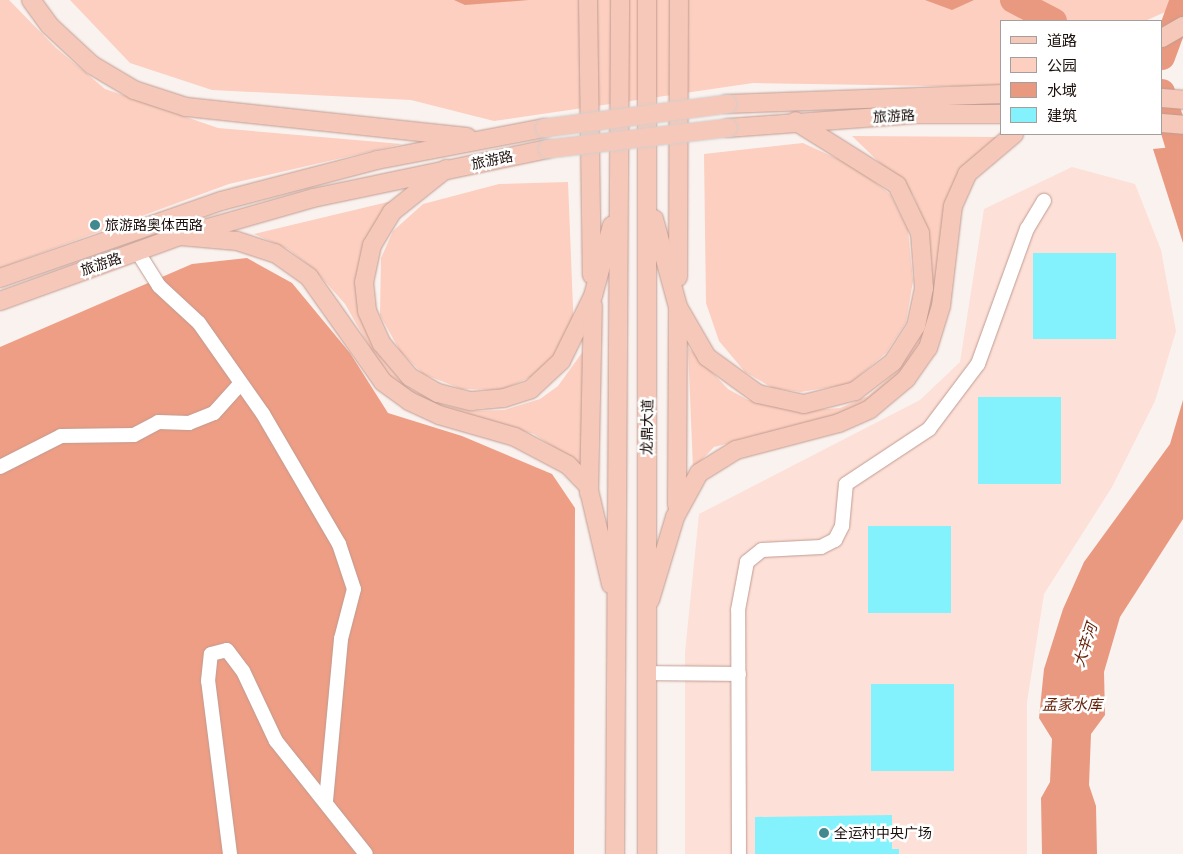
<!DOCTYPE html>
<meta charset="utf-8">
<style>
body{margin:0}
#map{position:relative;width:1183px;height:854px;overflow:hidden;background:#faf2ef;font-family:"PT Sans","Noto Sans SC",sans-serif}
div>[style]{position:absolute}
.built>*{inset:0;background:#fde0d8}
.green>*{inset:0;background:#fccfc0}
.forest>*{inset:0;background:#ee9e85}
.water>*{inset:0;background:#e99980}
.river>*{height:26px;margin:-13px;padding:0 13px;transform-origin:13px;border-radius:13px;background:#e99980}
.building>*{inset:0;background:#83f2fd;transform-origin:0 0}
.roads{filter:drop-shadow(0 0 1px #c09c91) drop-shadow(0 0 1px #c09c91)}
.minor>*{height:14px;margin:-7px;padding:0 7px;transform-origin:7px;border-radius:7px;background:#fff}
.major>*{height:18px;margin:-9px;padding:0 9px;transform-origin:9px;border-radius:9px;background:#f5c8b9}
.bridges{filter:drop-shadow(0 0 1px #d1cfce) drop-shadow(0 0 1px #d1cfce)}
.major-bridge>*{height:18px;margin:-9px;padding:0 9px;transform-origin:9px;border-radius:9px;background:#f5c8b9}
.dots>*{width:14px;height:14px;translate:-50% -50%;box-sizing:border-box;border:2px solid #fff;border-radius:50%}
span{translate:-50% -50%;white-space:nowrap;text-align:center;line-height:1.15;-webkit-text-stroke:5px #fff;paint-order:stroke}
.street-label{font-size:14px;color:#1b0f0b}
.poi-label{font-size:14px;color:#1b0f0b}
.left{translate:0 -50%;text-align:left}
.water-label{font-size:15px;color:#641e05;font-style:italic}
.legend{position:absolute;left:1000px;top:20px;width:162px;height:115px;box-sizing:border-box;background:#fff;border:1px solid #a49f9d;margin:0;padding:6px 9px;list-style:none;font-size:15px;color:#1b0f0b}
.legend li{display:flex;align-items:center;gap:10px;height:25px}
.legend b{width:25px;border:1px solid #a49f9d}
</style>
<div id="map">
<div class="built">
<div style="clip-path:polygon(1072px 167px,1135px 184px,1161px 250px,1176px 331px,1155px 401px,1112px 487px,1044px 594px,1027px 702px,1027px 854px,685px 854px,685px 652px,699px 514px,920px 400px,960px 362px,984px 209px)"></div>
</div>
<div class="green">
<div style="clip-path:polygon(0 0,9px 0,56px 48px,105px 89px,218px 128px,402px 144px,229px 184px,0 268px)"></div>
<div style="clip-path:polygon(70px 0,1183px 0,1183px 4px,1145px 21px,1002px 21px,1000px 87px,753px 83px,494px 121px,411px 100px,212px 90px,130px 63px)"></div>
<div style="clip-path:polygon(852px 136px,998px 137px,962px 168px,928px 334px,904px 375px,866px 405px,838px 416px,714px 447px,693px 469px,688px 347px,728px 389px,748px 400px,800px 411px,840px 408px,868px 396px,898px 370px,924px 324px,932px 266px,927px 228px,913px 195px)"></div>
<div style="clip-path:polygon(803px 143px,855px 167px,890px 194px,908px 230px,913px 281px,906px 322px,886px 353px,849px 384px,801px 392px,773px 388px,745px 372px,719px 341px,706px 303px,704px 154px)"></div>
<div style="clip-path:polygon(568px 182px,574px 333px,542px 372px,501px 390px,462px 389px,423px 374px,400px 351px,380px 315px,381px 258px,393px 231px,423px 204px,499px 184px)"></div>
<div style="clip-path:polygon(392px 201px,366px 242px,370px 336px,392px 370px,408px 388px,444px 405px,473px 411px,504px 410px,540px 399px,558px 386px,584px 350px,583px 467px,534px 434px,444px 410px,406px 393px,385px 374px,345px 304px,314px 269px,288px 249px,254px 234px)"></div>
</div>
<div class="forest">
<div style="clip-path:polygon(247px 258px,292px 283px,350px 353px,388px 413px,462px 436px,552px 474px,575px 508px,574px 854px,0 854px,0 347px,192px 264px)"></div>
</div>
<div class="water">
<div style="clip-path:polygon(454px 0,529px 0,465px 5px)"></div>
<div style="clip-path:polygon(925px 0,974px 0,952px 10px)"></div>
<div style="clip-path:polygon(1183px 146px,1183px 243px,1153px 149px)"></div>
<div style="clip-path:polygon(1183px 400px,1183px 519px,1120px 617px,1104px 672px,1105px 715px,1091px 734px,1089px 785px,1096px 806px,1097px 854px,1042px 854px,1041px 798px,1050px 782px,1052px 739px,1039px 718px,1044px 669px,1063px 609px,1084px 562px,1170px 444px)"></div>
</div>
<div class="river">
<div style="left:1013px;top:0;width:46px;rotate:27.1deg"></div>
<div style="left:1162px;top:57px;width:61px;rotate:-69.8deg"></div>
<div style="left:1162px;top:92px;width:72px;rotate:73.1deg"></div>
</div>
<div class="building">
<div style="left:1033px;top:253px;width:83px;height:86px"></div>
<div style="left:1061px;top:397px;width:87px;height:83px;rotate:90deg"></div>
<div style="left:951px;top:526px;width:87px;height:83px;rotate:90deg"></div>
<div style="left:871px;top:684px;width:83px;height:87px"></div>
<div style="clip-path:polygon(892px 815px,892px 849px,899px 849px,899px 854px,755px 854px,755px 817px)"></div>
</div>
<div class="roads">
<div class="minor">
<div style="left:137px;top:251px;width:41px;rotate:57.8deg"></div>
<div style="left:159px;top:286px;width:54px;rotate:42.8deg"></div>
<div style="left:199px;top:323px;width:111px;rotate:54.9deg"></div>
<div style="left:263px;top:414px;width:151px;rotate:59.7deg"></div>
<div style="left:339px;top:544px;width:47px;rotate:71.6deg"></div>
<div style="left:354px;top:589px;width:52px;rotate:104.6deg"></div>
<div style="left:341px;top:639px;width:163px;rotate:95.3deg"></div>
<div style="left:0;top:467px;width:68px;rotate:-26.9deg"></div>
<div style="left:61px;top:436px;width:73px;rotate:-0.8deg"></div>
<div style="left:134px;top:435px;width:27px;rotate:-28deg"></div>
<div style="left:158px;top:422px;width:31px;rotate:2deg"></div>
<div style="left:189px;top:423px;width:27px;rotate:-22deg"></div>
<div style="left:214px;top:413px;width:38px;rotate:-48deg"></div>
<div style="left:645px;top:673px;width:94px;rotate:0.6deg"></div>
<div style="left:230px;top:854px;width:174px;rotate:-97.2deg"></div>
<div style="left:208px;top:681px;width:27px;rotate:-84deg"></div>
<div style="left:211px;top:654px;width:16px;rotate:-14deg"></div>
<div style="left:227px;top:650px;width:26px;rotate:53deg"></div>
<div style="left:243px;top:671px;width:77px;rotate:64.8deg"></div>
<div style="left:276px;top:741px;width:144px;rotate:51.5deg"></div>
<div style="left:739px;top:854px;width:244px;rotate:-90.2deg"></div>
<div style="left:738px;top:610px;width:49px;rotate:-79.4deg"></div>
<div style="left:747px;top:562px;width:19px;rotate:-39deg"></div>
<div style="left:762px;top:550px;width:59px;rotate:-2.9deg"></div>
<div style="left:821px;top:547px;width:16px;rotate:-27deg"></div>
<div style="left:835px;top:540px;width:16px;rotate:-63deg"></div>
<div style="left:842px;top:526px;width:42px;rotate:-84.6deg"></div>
<div style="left:846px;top:484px;width:100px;rotate:-33.5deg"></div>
<div style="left:929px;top:429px;width:81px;rotate:-53deg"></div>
<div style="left:978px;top:364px;width:144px;rotate:-70.1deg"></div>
<div style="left:1027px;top:229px;width:33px;rotate:-59deg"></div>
</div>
<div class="major">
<div style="left:31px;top:0;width:32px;rotate:54deg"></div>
<div style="left:50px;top:26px;width:57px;rotate:42.9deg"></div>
<div style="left:92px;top:65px;width:49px;rotate:30.8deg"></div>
<div style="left:134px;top:90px;width:55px;rotate:18.1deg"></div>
<div style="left:186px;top:107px;width:283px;rotate:6.1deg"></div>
<div style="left:588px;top:0;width:275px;rotate:89.2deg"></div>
<div style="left:1162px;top:38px;width:24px;rotate:-30deg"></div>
<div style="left:1162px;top:98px;width:21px;rotate:5deg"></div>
<div style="left:727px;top:104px;width:275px;rotate:-2.1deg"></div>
<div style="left:1162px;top:123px;width:21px;rotate:5deg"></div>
<div style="left:728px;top:128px;width:193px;rotate:-4.2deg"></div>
<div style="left:920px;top:114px;width:82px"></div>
<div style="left:446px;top:169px;width:69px;rotate:141.5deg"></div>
<div style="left:392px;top:212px;width:39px;rotate:121deg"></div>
<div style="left:372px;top:245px;width:38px;rotate:102deg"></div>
<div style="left:364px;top:282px;width:29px;rotate:84deg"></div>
<div style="left:367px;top:311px;width:36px;rotate:66deg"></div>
<div style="left:382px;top:344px;width:43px;rotate:49.7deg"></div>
<div style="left:410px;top:377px;width:32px;rotate:30deg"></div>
<div style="left:438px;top:393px;width:34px;rotate:14deg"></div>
<div style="left:471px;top:401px;width:33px;rotate:-5deg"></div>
<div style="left:504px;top:398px;width:28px;rotate:-18deg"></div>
<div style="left:531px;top:389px;width:41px;rotate:-43deg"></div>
<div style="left:561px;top:361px;width:72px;rotate:-63.8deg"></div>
<div style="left:593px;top:296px;width:73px;rotate:-75deg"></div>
<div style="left:654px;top:219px;width:91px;rotate:74.7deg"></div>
<div style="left:678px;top:307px;width:58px;rotate:59.9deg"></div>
<div style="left:707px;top:357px;width:63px;rotate:36deg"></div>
<div style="left:758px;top:394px;width:47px;rotate:12.3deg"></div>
<div style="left:804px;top:404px;width:53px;rotate:-14.3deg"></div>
<div style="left:855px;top:391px;width:48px;rotate:-37.3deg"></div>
<div style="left:893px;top:362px;width:43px;rotate:-57.4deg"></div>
<div style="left:916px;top:326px;width:39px;rotate:-78deg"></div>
<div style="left:924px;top:288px;width:55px;rotate:-94.2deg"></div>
<div style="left:920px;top:233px;width:53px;rotate:-115.6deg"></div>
<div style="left:897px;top:185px;width:120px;rotate:-147.9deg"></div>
<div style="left:180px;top:236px;width:57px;rotate:5deg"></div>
<div style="left:237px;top:241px;width:40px;rotate:18deg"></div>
<div style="left:275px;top:253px;width:42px;rotate:35.2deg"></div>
<div style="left:309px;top:277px;width:128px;rotate:54.8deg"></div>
<div style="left:383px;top:382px;width:32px;rotate:36deg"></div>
<div style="left:409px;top:401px;width:33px;rotate:25deg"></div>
<div style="left:439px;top:415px;width:79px;rotate:16.1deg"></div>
<div style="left:515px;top:437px;width:60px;rotate:27.8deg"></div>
<div style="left:568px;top:465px;width:29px;rotate:46deg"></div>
<div style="left:588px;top:486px;width:101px;rotate:76.8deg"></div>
<div style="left:678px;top:277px;width:277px;rotate:-89.8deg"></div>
<div style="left:0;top:278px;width:234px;rotate:-19.2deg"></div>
<div style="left:221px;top:201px;width:161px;rotate:-14.7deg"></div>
<div style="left:377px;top:160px;width:171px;rotate:-10.8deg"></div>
<div style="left:0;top:301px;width:191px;rotate:-19.9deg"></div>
<div style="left:180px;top:236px;width:138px;rotate:-15.9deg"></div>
<div style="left:313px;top:198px;width:240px;rotate:-11.8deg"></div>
<div style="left:589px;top:493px;width:187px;rotate:-88.8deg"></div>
<div style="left:677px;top:505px;width:197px;rotate:-89.7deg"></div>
<div style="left:650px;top:600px;width:87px;rotate:-73.2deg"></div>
<div style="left:675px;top:517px;width:50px;rotate:-61.4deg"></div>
<div style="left:699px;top:473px;width:44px;rotate:-31.9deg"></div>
<div style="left:736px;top:450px;width:106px;rotate:-14.7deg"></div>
<div style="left:839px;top:423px;width:34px;rotate:-24deg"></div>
<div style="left:870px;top:409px;width:47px;rotate:-39.8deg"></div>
<div style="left:906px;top:379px;width:38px;rotate:-55deg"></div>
<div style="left:928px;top:348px;width:44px;rotate:-72.8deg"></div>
<div style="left:941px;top:306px;width:101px;rotate:-83.2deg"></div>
<div style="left:953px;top:206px;width:35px;rotate:-66deg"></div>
<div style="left:967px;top:174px;width:62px;rotate:-40.4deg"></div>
<div style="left:615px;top:854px;width:854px;rotate:-89.66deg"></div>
<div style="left:647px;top:854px;width:854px;rotate:-90deg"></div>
</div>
</div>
<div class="bridges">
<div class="major-bridge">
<div style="left:545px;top:128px;width:184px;rotate:-7.5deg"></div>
<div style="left:548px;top:149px;width:181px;rotate:-6.7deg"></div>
</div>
</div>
<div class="dots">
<div style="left:95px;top:225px;background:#41888f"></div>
<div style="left:824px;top:833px;background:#41888f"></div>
</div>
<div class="street-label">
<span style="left:894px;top:116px;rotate:-3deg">旅游路</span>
<span style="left:492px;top:160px;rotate:-12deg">旅游路</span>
<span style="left:101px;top:264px;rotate:-19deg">旅游路</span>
<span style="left:647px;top:427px;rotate:-89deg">龙鼎大道</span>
</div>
<div class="poi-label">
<span class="left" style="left:105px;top:225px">旅游路奥体西路</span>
<span class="left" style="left:834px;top:833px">全运村中央广场</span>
</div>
<div class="water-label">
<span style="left:1085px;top:645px;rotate:-72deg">大辛河</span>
<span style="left:1072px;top:705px">孟家水库</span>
</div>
<ul class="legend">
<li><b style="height:6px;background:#f5c8b9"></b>道路</li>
<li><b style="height:14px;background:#fccfc0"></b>公园</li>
<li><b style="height:14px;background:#e99980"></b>水域</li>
<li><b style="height:14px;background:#83f2fd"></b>建筑</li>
</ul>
</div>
